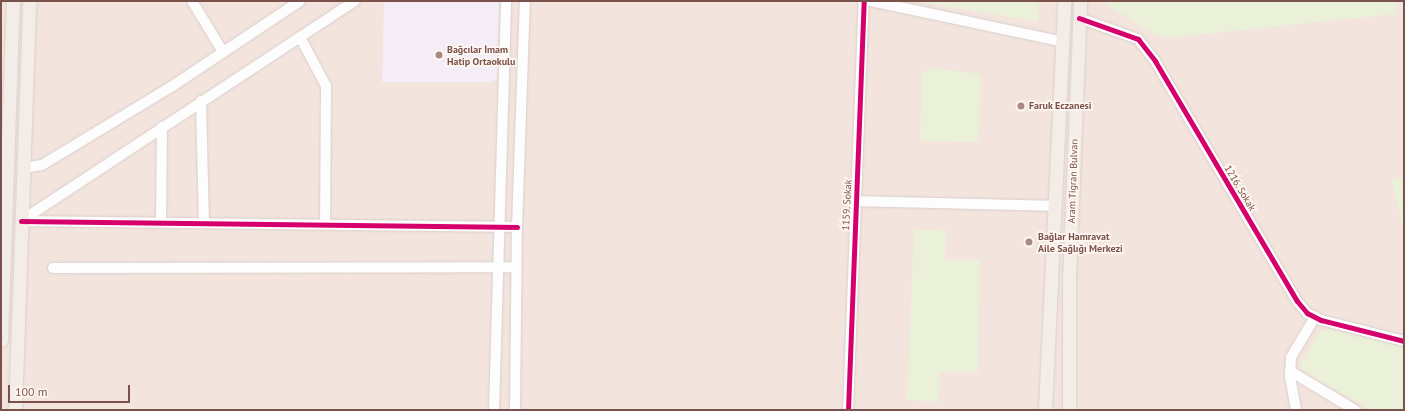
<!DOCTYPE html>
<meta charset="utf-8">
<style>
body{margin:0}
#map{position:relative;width:1405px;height:411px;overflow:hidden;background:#faf3ef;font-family:"PT Sans",sans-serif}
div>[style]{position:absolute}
.residential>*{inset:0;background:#f3e4dd;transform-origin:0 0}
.education>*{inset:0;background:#f4ecf6}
.green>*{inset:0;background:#ebf0d9}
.roads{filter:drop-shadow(0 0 1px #d9cfcc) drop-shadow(0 0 1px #d9cfcc)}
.minor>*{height:10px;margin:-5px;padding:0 5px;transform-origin:5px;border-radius:5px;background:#fefdfd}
.major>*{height:13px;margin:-6.5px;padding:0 6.5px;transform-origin:6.5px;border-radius:6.5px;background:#f4ece6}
.cycleway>*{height:5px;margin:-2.5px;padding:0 2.5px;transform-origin:2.5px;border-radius:2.5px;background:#d6006c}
.dots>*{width:11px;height:11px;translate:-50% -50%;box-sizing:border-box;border:2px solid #fff7f2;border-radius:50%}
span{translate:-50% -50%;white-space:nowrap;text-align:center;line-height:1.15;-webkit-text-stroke:3.5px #fff7f2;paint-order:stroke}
.poi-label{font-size:10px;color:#7b524b;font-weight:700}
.left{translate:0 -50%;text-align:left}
.street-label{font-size:10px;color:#7b524b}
.frame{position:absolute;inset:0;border:2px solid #7b524b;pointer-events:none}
.scale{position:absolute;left:8px;top:385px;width:122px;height:18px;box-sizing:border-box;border:2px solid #7b524b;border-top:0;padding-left:5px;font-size:12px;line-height:14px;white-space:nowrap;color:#7b524b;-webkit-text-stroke:3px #fff7f2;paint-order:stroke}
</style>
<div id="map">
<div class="residential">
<div style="left:1px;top:1px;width:1403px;height:409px"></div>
</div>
<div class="education">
<div style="clip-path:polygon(384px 1px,499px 1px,497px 78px,493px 82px,382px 82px)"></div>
</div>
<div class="green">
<div style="clip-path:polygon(916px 1px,1039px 1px,1038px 22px)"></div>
<div style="clip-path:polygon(1103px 1px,1395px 1px,1396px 14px,1165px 38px,1152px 34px)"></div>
<div style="clip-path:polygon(929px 68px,981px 74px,979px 139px,976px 142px,920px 141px,922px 73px)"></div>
<div style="clip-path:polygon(1404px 177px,1404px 226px,1402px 225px,1392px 180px)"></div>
<div style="clip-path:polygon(914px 229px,946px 231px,945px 260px,980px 260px,978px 372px,940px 372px,939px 402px,907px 400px)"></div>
<div style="clip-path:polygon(1330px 329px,1404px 347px,1404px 410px,1370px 410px,1301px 369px,1301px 362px,1319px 333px)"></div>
</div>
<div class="roads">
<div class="minor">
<div style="left:192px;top:1px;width:60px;rotate:58.7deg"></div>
<div style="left:871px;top:1px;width:197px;rotate:12deg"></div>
<div style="left:1079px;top:18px;width:63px;rotate:19.6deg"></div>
<div style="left:1138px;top:39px;width:28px;rotate:52deg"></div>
<div style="left:1155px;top:61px;width:279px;rotate:59.4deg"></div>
<div style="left:1297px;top:301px;width:16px;rotate:50deg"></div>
<div style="left:1307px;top:313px;width:16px;rotate:27deg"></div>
<div style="left:1321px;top:320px;width:86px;rotate:14.2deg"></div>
<div style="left:300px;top:37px;width:55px;rotate:62deg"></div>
<div style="left:326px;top:86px;width:137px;rotate:90.4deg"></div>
<div style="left:201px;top:101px;width:121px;rotate:88.6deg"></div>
<div style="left:23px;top:168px;width:19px;rotate:-9deg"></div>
<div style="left:42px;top:165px;width:151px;rotate:-31.2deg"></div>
<div style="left:171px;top:87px;width:155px;rotate:-33.7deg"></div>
<div style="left:856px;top:201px;width:200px;rotate:1.4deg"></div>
<div style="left:21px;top:221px;width:496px;rotate:0.7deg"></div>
<div style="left:21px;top:221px;width:400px;rotate:-33.4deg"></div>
<div style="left:161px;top:222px;width:95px;rotate:-89.4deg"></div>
<div style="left:53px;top:268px;width:463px;rotate:-0.1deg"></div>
<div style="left:1290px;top:371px;width:76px;rotate:31deg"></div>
<div style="left:494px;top:410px;width:409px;rotate:-88.3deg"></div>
<div style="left:515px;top:410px;width:183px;rotate:-89.4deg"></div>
<div style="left:517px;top:227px;width:226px;rotate:-88deg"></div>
<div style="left:848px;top:410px;width:409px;rotate:-87.8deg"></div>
<div style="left:1296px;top:410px;width:34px;rotate:-100deg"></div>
<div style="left:1290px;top:377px;width:20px;rotate:-87deg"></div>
<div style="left:1291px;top:357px;width:47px;rotate:-59deg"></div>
</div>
<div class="major">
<div style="left:1px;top:340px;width:339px;rotate:-88deg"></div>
<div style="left:15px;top:410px;width:409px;rotate:-88deg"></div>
<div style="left:1045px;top:410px;width:409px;rotate:-87.3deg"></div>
<div style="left:1069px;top:410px;width:131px;rotate:-90deg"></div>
<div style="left:1069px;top:279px;width:278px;rotate:-87.7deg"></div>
</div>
</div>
<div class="cycleway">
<div style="left:1079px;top:18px;width:63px;rotate:19.6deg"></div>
<div style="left:1138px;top:39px;width:28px;rotate:52deg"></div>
<div style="left:1155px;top:61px;width:279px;rotate:59.4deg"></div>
<div style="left:1297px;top:301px;width:16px;rotate:50deg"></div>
<div style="left:1307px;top:313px;width:16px;rotate:27deg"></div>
<div style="left:1321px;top:320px;width:86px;rotate:14.2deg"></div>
<div style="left:21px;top:221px;width:496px;rotate:0.7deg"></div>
<div style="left:848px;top:410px;width:409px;rotate:-87.8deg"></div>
</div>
<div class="dots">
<div style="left:439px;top:55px;background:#a78a84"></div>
<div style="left:1021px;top:106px;background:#a78a84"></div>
<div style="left:1029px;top:242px;background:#a78a84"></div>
</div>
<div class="poi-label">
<span class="left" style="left:447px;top:55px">Bağcılar İmam<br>Hatip Ortaokulu</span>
<span class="left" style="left:1029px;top:106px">Faruk Eczanesi</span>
<span class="left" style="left:1038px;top:242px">Bağlar Hamravat<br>Aile Sağlığı Merkezi</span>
</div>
<div class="street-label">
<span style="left:1073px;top:181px;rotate:-88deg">Aram Tigran Bulvarı</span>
<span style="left:1240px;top:188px;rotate:59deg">1216. Sokak</span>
<span style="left:847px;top:205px;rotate:-87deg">1159. Sokak</span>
</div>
<div class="frame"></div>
<div class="scale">100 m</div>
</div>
